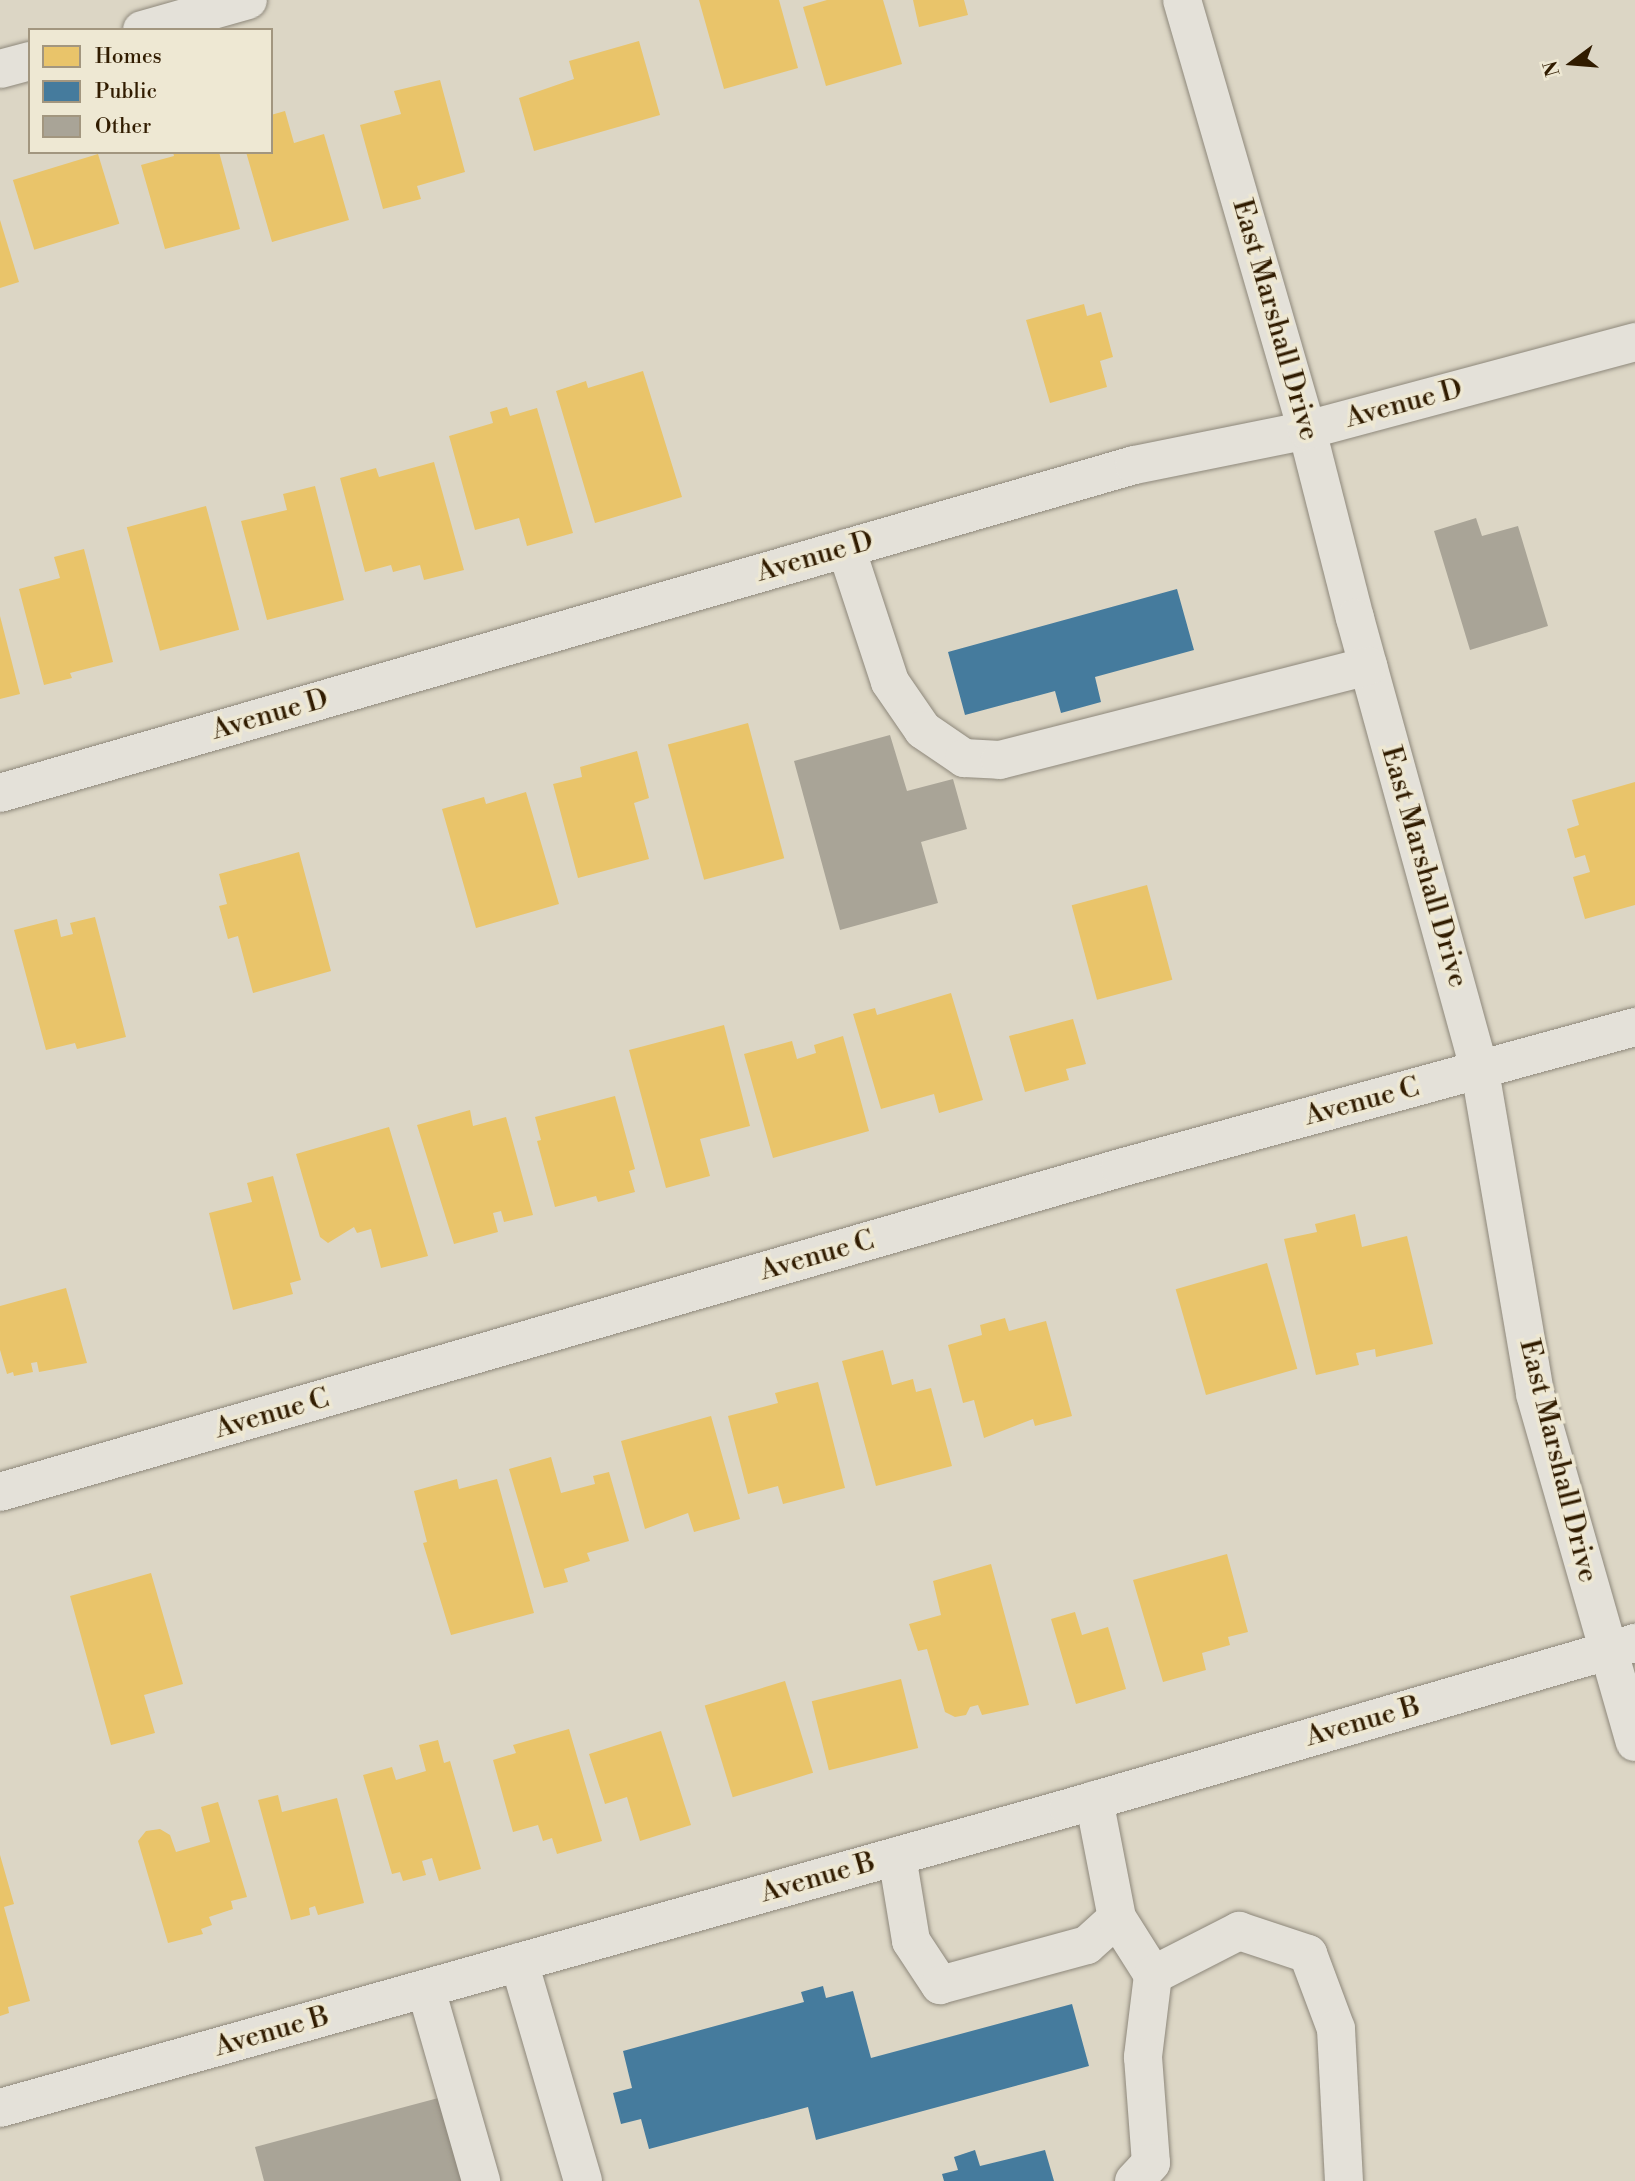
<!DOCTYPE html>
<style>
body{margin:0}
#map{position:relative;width:1635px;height:2181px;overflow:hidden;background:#dcd6c5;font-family:"Libre Bodoni",serif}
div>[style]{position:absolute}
.homes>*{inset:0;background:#e9c46a;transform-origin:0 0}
.public>*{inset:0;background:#457b9d}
.building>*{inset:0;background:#a9a497}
.roads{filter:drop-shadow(0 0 2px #8e887b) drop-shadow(0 0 2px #8e887b)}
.minor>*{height:38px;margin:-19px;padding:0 19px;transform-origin:19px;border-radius:19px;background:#e4e1d9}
span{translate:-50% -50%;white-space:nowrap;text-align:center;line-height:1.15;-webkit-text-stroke:7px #eee8d3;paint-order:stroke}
.street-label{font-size:28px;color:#311c00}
.legend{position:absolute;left:28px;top:28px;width:245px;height:126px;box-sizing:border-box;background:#eee8d3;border:2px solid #a2967f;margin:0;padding:9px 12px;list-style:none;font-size:21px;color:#311c00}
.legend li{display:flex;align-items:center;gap:14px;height:35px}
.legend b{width:35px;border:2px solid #a2967f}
.north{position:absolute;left:1537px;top:28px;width:70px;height:70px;-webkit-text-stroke:5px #eee8d3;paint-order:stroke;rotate:254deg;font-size:19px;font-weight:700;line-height:28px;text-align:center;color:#311c00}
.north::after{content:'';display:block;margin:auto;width:24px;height:32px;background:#311c00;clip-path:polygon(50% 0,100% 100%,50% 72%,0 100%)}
</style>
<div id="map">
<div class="homes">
<div style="clip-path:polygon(699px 0,779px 0,798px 68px,724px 89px)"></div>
<div style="clip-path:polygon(827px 0,883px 0,902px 64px,826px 86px,803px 7px)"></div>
<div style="clip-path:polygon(913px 0,964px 0,968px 15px,919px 27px)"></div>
<div style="clip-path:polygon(639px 41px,660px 115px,534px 151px,519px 98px,574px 79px,569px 61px)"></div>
<div style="clip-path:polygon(440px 80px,465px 172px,417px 186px,421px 199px,383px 209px,360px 125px,401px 114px,394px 91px)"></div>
<div style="clip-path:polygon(285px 111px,294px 143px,324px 134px,349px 220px,272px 242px,246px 152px,271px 152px,271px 115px)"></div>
<div style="clip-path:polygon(173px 152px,219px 152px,240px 229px,165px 249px,141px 165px,174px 156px)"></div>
<div style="left:98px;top:154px;width:73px;height:89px;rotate:73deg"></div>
<div style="clip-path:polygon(0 220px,19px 282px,0 288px)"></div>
<div style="clip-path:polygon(1084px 304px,1087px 316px,1101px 312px,1113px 357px,1100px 361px,1107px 387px,1050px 403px,1026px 320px)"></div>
<div style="clip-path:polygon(643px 371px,682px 497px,595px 523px,556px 391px,586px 381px,588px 388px)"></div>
<div style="clip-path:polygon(507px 407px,510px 416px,537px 408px,573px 533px,527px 546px,519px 518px,475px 530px,449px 436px,493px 423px,490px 412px)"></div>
<div style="clip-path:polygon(434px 462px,464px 570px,424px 580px,420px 565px,393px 572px,391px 565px,365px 572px,340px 478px,376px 468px,379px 477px)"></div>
<div style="clip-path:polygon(315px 486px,344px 600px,267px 620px,241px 521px,287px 510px,283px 494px)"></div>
<div style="left:206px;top:506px;width:128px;height:82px;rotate:75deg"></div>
<div style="clip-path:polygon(84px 549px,113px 662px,70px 673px,72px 678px,44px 685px,19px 589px,60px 578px,54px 557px)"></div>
<div style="clip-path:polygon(0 616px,20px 694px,0 699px)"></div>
<div style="left:748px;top:723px;width:140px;height:83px;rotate:75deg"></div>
<div style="clip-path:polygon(637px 751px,649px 798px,634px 803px,649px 859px,578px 878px,553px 784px,582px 777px,580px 767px)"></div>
<div style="clip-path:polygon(1635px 782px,1635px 905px,1585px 919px,1573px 877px,1590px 872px,1585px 855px,1575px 858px,1567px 829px,1579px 825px,1572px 800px)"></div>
<div style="clip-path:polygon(526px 792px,559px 904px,476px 928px,442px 809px,484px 797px,486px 804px)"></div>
<div style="clip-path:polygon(299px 852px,331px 971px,253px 993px,238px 936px,228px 939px,219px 906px,227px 904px,219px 874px)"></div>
<div style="left:1147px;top:885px;width:98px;height:78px;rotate:75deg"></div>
<div style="clip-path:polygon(95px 917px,126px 1037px,77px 1049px,75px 1043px,46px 1050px,14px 930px,57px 919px,61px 937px,73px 934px,70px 923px)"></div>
<div style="clip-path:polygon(951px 993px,983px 1100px,939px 1113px,934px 1094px,881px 1109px,853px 1014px,875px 1008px,877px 1015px)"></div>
<div style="clip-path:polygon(1073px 1019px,1086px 1064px,1066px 1069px,1069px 1080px,1025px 1092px,1009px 1036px)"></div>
<div style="clip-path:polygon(724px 1025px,750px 1126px,700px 1139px,710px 1176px,666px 1188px,629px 1050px)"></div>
<div style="clip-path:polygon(843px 1036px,869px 1131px,773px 1158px,744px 1054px,792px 1041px,797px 1059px,816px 1053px,814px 1045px)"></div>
<div style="clip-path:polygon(615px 1096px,635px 1169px,629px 1171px,635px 1192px,598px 1202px,596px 1196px,555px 1207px,537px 1141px,541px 1140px,535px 1117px)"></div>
<div style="clip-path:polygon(470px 1110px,473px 1126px,506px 1117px,533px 1215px,504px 1222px,501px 1211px,493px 1213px,498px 1232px,454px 1244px,417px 1125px)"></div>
<div style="clip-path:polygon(389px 1127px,428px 1256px,381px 1268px,371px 1229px,357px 1233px,354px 1227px,328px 1243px,320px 1237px,296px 1154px)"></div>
<div style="clip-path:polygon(273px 1176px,301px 1280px,290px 1283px,293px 1294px,233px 1310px,209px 1213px,252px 1202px,247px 1183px)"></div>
<div style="clip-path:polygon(1355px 1214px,1362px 1247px,1407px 1236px,1433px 1344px,1376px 1357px,1375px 1349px,1356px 1353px,1359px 1365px,1316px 1375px,1284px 1239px,1317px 1232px,1315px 1224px)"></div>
<div style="left:1267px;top:1263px;width:110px;height:95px;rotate:74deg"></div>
<div style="clip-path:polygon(66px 1288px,87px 1363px,39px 1372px,37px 1362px,31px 1363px,33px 1372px,14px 1376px,13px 1372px,7px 1374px,0 1350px,0 1306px)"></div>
<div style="clip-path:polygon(1005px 1318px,1009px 1331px,1046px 1321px,1072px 1416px,1035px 1426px,1033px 1419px,984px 1438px,974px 1400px,963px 1403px,948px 1345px,982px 1335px,980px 1325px)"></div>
<div style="clip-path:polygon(883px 1350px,892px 1385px,913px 1379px,916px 1392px,931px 1388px,952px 1466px,876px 1486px,842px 1361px)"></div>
<div style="clip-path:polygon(818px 1382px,845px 1488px,783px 1504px,778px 1486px,748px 1494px,728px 1416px,778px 1403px,775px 1393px)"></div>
<div style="clip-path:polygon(711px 1416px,740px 1519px,694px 1532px,688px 1513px,645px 1529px,621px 1441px)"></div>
<div style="clip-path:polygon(551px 1457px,561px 1493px,595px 1484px,593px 1476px,609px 1472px,629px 1541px,587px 1553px,590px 1561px,564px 1569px,568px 1582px,544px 1588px,509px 1469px)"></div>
<div style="clip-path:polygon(457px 1479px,459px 1489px,497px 1479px,534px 1613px,451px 1635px,423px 1543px,427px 1542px,414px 1491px)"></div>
<div style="clip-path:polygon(1227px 1554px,1248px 1632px,1228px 1637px,1230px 1645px,1202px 1653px,1206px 1670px,1163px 1682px,1133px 1580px)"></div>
<div style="clip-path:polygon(991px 1564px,1029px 1705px,982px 1715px,978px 1705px,970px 1707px,966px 1715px,955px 1717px,945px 1712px,927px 1649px,918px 1651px,909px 1624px,941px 1615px,933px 1581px)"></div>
<div style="clip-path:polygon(151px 1573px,183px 1684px,144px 1695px,155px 1733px,111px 1745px,70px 1596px)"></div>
<div style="clip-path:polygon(1075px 1612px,1082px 1635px,1108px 1627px,1126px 1689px,1076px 1704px,1051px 1619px)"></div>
<div style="left:901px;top:1679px;width:71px;height:92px;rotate:76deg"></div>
<div style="left:785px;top:1681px;width:96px;height:84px;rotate:73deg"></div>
<div style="clip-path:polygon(569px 1729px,602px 1841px,557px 1854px,552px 1838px,543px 1841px,538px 1825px,513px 1832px,493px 1760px,516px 1753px,513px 1745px)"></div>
<div style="clip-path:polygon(661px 1731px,691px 1825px,640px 1841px,627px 1797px,605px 1804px,589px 1754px)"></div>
<div style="clip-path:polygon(438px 1740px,444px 1763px,450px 1761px,481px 1869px,439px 1881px,432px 1858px,422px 1861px,426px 1875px,403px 1881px,400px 1872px,392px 1874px,363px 1775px,392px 1767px,396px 1780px,426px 1771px,419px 1745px)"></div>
<div style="clip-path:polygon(278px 1795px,282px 1812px,337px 1798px,364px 1903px,318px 1915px,315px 1906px,309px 1908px,310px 1915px,291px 1920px,258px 1800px)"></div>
<div style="clip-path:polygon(218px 1802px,247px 1897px,231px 1901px,233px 1909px,209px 1917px,212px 1925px,201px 1929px,203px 1934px,168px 1943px,138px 1841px,146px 1831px,160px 1829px,170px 1835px,176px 1852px,210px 1842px,201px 1807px)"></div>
<div style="clip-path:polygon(0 1855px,14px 1904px,4px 1907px,30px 2001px,8px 2007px,9px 2013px,0 2016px)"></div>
</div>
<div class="public">
<div style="clip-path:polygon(1177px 589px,1194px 650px,1095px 677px,1101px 702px,1061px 713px,1055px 691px,965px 715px,948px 652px)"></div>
<div style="clip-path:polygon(823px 1986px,826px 1998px,853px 1991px,871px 2058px,1072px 2004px,1089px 2066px,816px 2140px,808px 2107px,649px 2149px,641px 2119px,621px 2124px,613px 2093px,632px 2088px,623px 2051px,804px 2002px,801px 1992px)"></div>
<div style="clip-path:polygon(975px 2150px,980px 2166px,1045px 2150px,1054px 2181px,944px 2181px,942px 2174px,958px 2170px,954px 2157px)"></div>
</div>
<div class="building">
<div style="clip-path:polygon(1476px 518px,1482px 536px,1518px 526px,1548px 626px,1470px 650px,1434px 531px)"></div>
<div style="clip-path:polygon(890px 735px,907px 791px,953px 779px,967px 829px,921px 842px,938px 903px,840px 930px,794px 761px)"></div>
<div style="clip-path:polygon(442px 2097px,465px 2181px,264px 2181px,255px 2147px)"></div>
</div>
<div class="roads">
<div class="minor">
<div style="left:1182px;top:0;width:448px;rotate:73.8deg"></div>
<div style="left:1307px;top:430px;width:194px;rotate:75.7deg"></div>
<div style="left:1355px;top:618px;width:470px;rotate:74.6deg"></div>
<div style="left:1480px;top:1071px;width:328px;rotate:80.3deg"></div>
<div style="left:1535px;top:1394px;width:362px;rotate:74deg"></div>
<div style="left:142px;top:30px;width:110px;rotate:-15.8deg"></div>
<div style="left:0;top:69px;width:31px;rotate:-15deg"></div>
<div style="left:846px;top:548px;width:141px;rotate:71.8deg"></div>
<div style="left:890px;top:682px;width:58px;rotate:55.5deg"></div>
<div style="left:923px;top:730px;width:50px;rotate:34.3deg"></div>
<div style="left:964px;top:758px;width:36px;rotate:3deg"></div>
<div style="left:1000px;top:760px;width:380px;rotate:-14.3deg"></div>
<div style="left:0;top:793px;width:1180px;rotate:-16.13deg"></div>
<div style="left:1134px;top:465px;width:177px;rotate:-11.4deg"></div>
<div style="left:1307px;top:430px;width:340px;rotate:-15deg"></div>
<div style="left:0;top:1492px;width:1166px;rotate:-16.13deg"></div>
<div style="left:1120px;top:1168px;width:534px;rotate:-15.31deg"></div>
<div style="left:897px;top:1856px;width:86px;rotate:80.6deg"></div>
<div style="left:911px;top:1941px;width:53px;rotate:56.6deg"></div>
<div style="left:940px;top:1985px;width:152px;rotate:-15.2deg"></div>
<div style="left:1087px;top:1945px;width:40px;rotate:-42deg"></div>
<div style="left:1117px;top:1918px;width:120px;rotate:-101deg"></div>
<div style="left:1117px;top:1918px;width:67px;rotate:57.7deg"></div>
<div style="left:1153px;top:1975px;width:83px;rotate:97deg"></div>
<div style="left:1143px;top:2057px;width:106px;rotate:85.7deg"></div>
<div style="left:1151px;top:2163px;width:25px;rotate:133deg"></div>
<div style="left:519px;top:1962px;width:228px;rotate:73.7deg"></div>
<div style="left:1153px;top:1975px;width:97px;rotate:-27.1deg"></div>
<div style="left:1239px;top:1931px;width:73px;rotate:18.4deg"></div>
<div style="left:1308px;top:1954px;width:80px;rotate:69.5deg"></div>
<div style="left:1336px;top:2029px;width:152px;rotate:87deg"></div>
<div style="left:426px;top:1989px;width:200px;rotate:74deg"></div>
<div style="left:0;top:2108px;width:1109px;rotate:-15.69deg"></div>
<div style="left:1068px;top:1808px;width:591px;rotate:-16.23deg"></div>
</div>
</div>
<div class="street-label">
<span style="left:1275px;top:320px;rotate:74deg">East Marshall Drive</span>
<span style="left:1404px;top:404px;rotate:-15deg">Avenue D</span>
<span style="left:815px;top:557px;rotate:-16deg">Avenue D</span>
<span style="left:270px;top:715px;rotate:-16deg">Avenue D</span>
<span style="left:1424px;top:867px;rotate:74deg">East Marshall Drive</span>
<span style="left:1362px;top:1102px;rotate:-15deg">Avenue C</span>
<span style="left:817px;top:1256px;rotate:-16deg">Avenue C</span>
<span style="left:272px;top:1414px;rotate:-16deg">Avenue C</span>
<span style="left:1558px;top:1461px;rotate:76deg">East Marshall Drive</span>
<span style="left:1363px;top:1722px;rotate:-16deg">Avenue B</span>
<span style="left:818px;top:1878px;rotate:-16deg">Avenue B</span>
<span style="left:272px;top:2032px;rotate:-16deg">Avenue B</span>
</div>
<ul class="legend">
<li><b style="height:19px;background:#e9c46a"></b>Homes</li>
<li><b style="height:19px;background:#457b9d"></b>Public</li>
<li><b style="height:19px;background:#a9a497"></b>Other</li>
</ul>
<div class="north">N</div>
</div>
